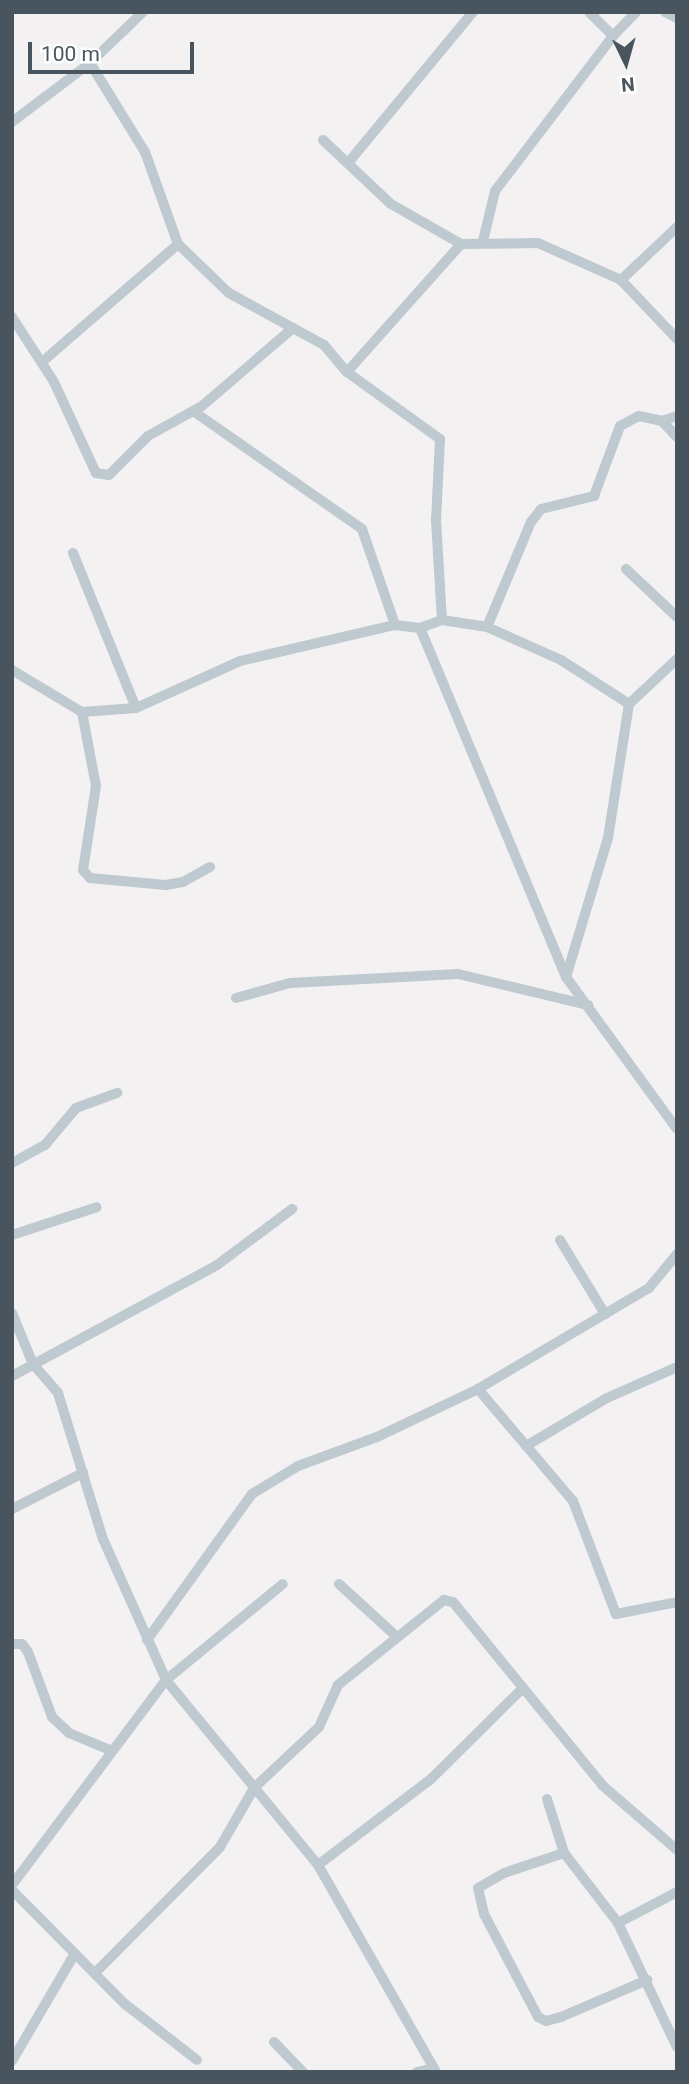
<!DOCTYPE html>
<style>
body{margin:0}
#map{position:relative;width:689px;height:2084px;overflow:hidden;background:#f3f1f1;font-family:Roboto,sans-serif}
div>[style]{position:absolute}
.street>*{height:10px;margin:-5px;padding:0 5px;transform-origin:5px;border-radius:5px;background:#bec9d0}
span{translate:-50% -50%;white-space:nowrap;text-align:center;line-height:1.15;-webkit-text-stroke:7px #fff;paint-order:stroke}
.frame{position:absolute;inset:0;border:14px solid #48555f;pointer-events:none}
.north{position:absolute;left:591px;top:28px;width:70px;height:70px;-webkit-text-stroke:5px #fff;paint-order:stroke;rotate:175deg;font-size:19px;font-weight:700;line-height:28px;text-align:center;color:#48555f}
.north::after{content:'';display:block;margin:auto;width:24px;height:32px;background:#48555f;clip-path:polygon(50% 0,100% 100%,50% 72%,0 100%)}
.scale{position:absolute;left:28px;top:42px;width:166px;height:32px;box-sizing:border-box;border:4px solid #48555f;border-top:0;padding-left:9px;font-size:21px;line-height:24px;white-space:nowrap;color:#48555f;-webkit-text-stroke:5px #fff;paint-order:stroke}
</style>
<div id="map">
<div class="street">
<div style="left:589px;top:12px;width:34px;rotate:45deg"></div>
<div style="left:665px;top:12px;width:13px;rotate:27deg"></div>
<div style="left:90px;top:63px;width:105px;rotate:58.3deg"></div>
<div style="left:145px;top:152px;width:98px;rotate:70.3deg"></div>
<div style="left:178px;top:244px;width:71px;rotate:43.9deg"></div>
<div style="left:229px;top:293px;width:108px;rotate:28.7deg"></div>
<div style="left:324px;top:345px;width:35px;rotate:50deg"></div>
<div style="left:347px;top:372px;width:115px;rotate:35.8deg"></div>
<div style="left:440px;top:439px;width:81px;rotate:92.8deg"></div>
<div style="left:436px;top:520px;width:100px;rotate:86.6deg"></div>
<div style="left:12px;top:122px;width:98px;rotate:-37.1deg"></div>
<div style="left:90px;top:63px;width:74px;rotate:-43.9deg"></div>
<div style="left:323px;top:140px;width:93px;rotate:43.3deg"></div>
<div style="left:391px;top:204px;width:81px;rotate:29.7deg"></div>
<div style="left:461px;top:244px;width:77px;rotate:-0.7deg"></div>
<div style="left:538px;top:243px;width:91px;rotate:24deg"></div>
<div style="left:621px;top:280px;width:81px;rotate:46.5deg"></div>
<div style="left:348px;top:163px;width:196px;rotate:-50.4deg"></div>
<div style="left:483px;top:241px;width:51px;rotate:-76.5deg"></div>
<div style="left:495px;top:191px;width:195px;rotate:-52.7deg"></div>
<div style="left:613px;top:36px;width:33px;rotate:-46deg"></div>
<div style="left:621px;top:280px;width:77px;rotate:-43.4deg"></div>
<div style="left:12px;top:317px;width:77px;rotate:57.1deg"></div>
<div style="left:54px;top:382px;width:100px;rotate:65.2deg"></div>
<div style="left:96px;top:473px;width:13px;rotate:9deg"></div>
<div style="left:109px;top:475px;width:55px;rotate:-45deg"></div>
<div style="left:148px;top:436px;width:62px;rotate:-29.1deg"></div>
<div style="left:202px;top:406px;width:120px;rotate:-40.6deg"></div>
<div style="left:42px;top:362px;width:180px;rotate:-40.9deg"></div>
<div style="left:347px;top:372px;width:171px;rotate:-48.3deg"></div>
<div style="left:193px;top:411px;width:206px;rotate:34.9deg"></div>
<div style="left:362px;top:529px;width:102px;rotate:71deg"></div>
<div style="left:662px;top:421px;width:22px;rotate:47deg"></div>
<div style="left:73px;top:553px;width:167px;rotate:67.9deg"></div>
<div style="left:626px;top:569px;width:70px;rotate:43.3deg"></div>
<div style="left:487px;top:627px;width:114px;rotate:-67.3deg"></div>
<div style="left:531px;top:522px;width:16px;rotate:-52deg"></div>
<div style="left:541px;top:509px;width:55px;rotate:-13.8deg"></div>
<div style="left:594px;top:496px;width:75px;rotate:-69.6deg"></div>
<div style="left:620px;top:426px;width:21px;rotate:-28deg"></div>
<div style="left:639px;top:416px;width:24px;rotate:12deg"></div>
<div style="left:662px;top:421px;width:16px;rotate:-18deg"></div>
<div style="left:420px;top:628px;width:23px;rotate:-20deg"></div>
<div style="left:442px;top:620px;width:46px;rotate:8.8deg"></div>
<div style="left:487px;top:627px;width:81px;rotate:24deg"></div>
<div style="left:561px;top:660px;width:81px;rotate:32.9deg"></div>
<div style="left:12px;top:670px;width:82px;rotate:31deg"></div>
<div style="left:82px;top:712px;width:54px;rotate:-4.2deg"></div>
<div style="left:136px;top:708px;width:114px;rotate:-24.3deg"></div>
<div style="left:240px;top:661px;width:159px;rotate:-13.1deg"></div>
<div style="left:395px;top:625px;width:25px;rotate:7deg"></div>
<div style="left:420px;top:628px;width:378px;rotate:67.3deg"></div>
<div style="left:566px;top:977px;width:188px;rotate:53.9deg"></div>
<div style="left:82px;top:712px;width:75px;rotate:79.3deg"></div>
<div style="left:96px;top:786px;width:85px;rotate:98.8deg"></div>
<div style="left:83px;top:870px;width:11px;rotate:49deg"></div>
<div style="left:90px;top:878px;width:76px;rotate:5.3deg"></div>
<div style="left:166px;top:885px;width:17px;rotate:-10deg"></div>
<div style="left:183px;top:882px;width:31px;rotate:-29deg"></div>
<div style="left:566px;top:977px;width:145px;rotate:-73.2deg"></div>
<div style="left:608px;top:838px;width:136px;rotate:-81.1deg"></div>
<div style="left:629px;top:704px;width:66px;rotate:-43.2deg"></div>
<div style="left:236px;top:998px;width:56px;rotate:-15.5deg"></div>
<div style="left:290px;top:983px;width:168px;rotate:-3.1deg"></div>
<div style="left:458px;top:974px;width:134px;rotate:13.4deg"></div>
<div style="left:12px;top:1163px;width:38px;rotate:-29deg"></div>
<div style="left:45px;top:1145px;width:48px;rotate:-50deg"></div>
<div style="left:76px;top:1108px;width:44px;rotate:-20.1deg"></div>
<div style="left:12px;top:1235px;width:89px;rotate:-18.2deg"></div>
<div style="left:560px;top:1240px;width:87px;rotate:58.7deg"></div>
<div style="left:12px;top:1313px;width:55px;rotate:67.6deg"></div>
<div style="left:33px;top:1364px;width:38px;rotate:49deg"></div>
<div style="left:58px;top:1393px;width:153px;rotate:72.9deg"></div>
<div style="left:103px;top:1539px;width:154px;rotate:65.9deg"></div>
<div style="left:166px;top:1680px;width:239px;rotate:50.6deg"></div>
<div style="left:318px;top:1865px;width:238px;rotate:60.3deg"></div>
<div style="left:12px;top:1376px;width:233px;rotate:-28.4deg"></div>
<div style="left:217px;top:1265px;width:94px;rotate:-36.7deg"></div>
<div style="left:478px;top:1389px;width:147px;rotate:49.7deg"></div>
<div style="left:573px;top:1501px;width:121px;rotate:69.2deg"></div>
<div style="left:616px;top:1614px;width:62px;rotate:-11.1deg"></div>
<div style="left:526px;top:1446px;width:94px;rotate:-30.7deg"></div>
<div style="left:607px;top:1398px;width:77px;rotate:-23.9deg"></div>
<div style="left:12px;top:1509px;width:80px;rotate:-26.9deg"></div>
<div style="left:339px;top:1584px;width:79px;rotate:42.4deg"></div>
<div style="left:147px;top:1640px;width:180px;rotate:-54.3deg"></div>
<div style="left:252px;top:1494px;width:54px;rotate:-31.3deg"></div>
<div style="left:298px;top:1466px;width:84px;rotate:-20.2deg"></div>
<div style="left:377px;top:1437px;width:112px;rotate:-25.4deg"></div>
<div style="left:478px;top:1389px;width:199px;rotate:-30.6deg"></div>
<div style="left:649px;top:1288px;width:44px;rotate:-50.5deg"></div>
<div style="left:12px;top:1644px;width:10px"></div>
<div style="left:22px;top:1644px;width:10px;rotate:53deg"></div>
<div style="left:28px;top:1652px;width:69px;rotate:69.7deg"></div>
<div style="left:52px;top:1717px;width:23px;rotate:43deg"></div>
<div style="left:69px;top:1733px;width:44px;rotate:22.5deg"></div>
<div style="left:547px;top:1799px;width:57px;rotate:72.5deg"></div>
<div style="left:318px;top:1865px;width:142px;rotate:-37.3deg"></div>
<div style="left:431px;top:1779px;width:128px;rotate:-44.7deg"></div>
<div style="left:12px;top:1885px;width:256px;rotate:-53.1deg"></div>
<div style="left:166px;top:1680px;width:151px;rotate:-39.4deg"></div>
<div style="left:12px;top:1890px;width:161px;rotate:45.3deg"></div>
<div style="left:125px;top:2004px;width:91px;rotate:37.9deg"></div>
<div style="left:677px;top:1892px;width:67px;rotate:152.3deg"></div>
<div style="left:618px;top:1923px;width:137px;rotate:64.6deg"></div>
<div style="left:618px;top:1923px;width:88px;rotate:-127.6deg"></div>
<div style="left:564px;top:1853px;width:63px;rotate:161.6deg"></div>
<div style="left:504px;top:1873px;width:30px;rotate:150deg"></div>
<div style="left:478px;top:1888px;width:27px;rotate:77deg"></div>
<div style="left:484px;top:1914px;width:116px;rotate:62.3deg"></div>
<div style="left:538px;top:2017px;width:9px;rotate:27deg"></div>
<div style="left:546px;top:2021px;width:16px;rotate:-15deg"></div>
<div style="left:561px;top:2017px;width:94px;rotate:-23.3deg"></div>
<div style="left:96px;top:1972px;width:176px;rotate:-45.2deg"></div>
<div style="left:220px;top:1847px;width:68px;rotate:-60deg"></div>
<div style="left:254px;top:1788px;width:89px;rotate:-43.2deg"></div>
<div style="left:319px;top:1727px;width:46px;rotate:-65.7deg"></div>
<div style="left:338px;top:1685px;width:136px;rotate:-38.7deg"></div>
<div style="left:444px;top:1600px;width:9px;rotate:13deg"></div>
<div style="left:453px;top:1602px;width:236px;rotate:50.8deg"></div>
<div style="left:602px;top:1785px;width:99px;rotate:40.9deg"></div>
<div style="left:274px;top:2042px;width:42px;rotate:46deg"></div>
<div style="left:12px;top:2061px;width:123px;rotate:-59.7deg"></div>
<div style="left:417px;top:2072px;width:17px;rotate:-13deg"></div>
</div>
<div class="frame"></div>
<div class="north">N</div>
<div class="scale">100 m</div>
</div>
